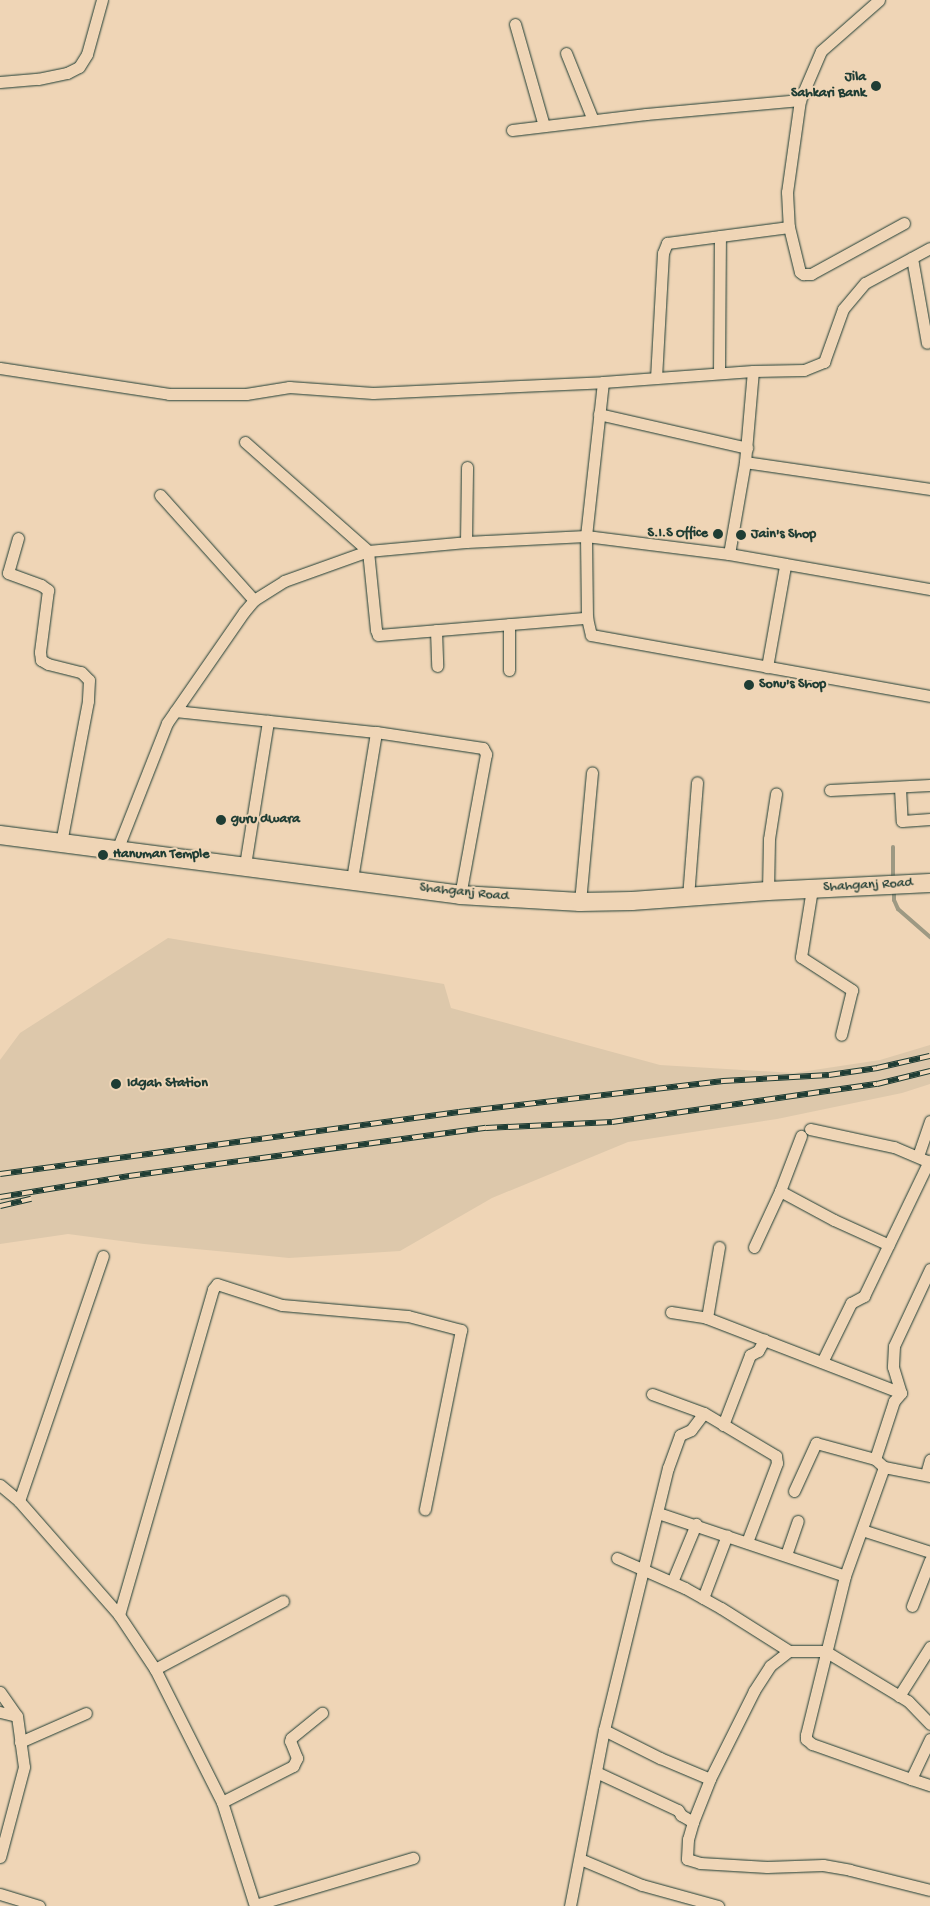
<!DOCTYPE html>
<style>
body{margin:0}
#map{position:relative;width:930px;height:1906px;overflow:hidden;background:#efd5b6;font-family:"Gochi Hand",sans-serif}
div>[style]{position:absolute}
.built>*{inset:0;background:#ddc8ab}
.stream>*{height:4px;margin:-2px;padding:0 2px;transform-origin:2px;border-radius:2px;background:#9d9983}
.roads{filter:drop-shadow(0 0 1px #1f3d34) drop-shadow(0 0 1px #1f3d34)}
.street>*{height:11px;margin:-5.5px;padding:0 5.5px;transform-origin:5.5px;border-radius:5.5px;background:#efd5b6}
.primary>*{height:18px;margin:-9px;padding:0 9px;transform-origin:9px;border-radius:9px;background:#efd5b6}
.rail>*{height:5.5px;margin-top:-2.75px;transform-origin:0;background:repeating-linear-gradient(90deg,#efd5b6 0 11px,#1f3d34 0 22px);box-sizing:border-box;border-block:1px solid #1f3d34}
.dots>*{width:14px;height:14px;translate:-50% -50%;box-sizing:border-box;border:2px solid #efd5b6;border-radius:50%}
span{translate:-50% -50%;white-space:nowrap;text-align:center;line-height:1.15;-webkit-text-stroke:4px #efd5b6;paint-order:stroke}
.poi-label{font-size:14px;color:#1f3d34;font-weight:700}
.right{translate:-100% -50%;text-align:right}
.left{translate:0 -50%;text-align:left}
.street-label{font-size:14px;color:#1f3d34}
</style>
<div id="map">
<div class="built">
<div style="clip-path:polygon(168px 938px,444px 984px,451px 1008px,660px 1065px,794px 1073px,880px 1060px,930px 1045px,930px 1084px,902px 1093px,777px 1119px,628px 1142px,492px 1198px,400px 1251px,289px 1258px,144px 1244px,68px 1234px,0 1244px,0 1060px,20px 1033px)"></div>
</div>
<div class="stream">
<div style="left:893px;top:847px;width:32px;rotate:90deg"></div>
<div style="left:894px;top:889px;width:11px;rotate:90deg"></div>
<div style="left:894px;top:900px;width:10px;rotate:66deg"></div>
<div style="left:898px;top:909px;width:43px;rotate:41.2deg"></div>
</div>
<div class="roads">
<div class="street">
<div style="left:879px;top:0;width:77px;rotate:138.7deg"></div>
<div style="left:821px;top:51px;width:53px;rotate:113.2deg"></div>
<div style="left:800px;top:100px;width:93px;rotate:98deg"></div>
<div style="left:787px;top:192px;width:35px;rotate:87deg"></div>
<div style="left:789px;top:227px;width:46px;rotate:76.3deg"></div>
<div style="left:800px;top:272px;width:4px;rotate:34deg"></div>
<div style="left:803px;top:274px;width:8px"></div>
<div style="left:811px;top:274px;width:106px;rotate:-28.7deg"></div>
<div style="left:515px;top:24px;width:106px;rotate:74.1deg"></div>
<div style="left:566px;top:53px;width:72px;rotate:68.1deg"></div>
<div style="left:0;top:82px;width:38px;rotate:-5deg"></div>
<div style="left:38px;top:79px;width:30px;rotate:-12deg"></div>
<div style="left:67px;top:73px;width:13px;rotate:-27deg"></div>
<div style="left:79px;top:67px;width:15px;rotate:-58deg"></div>
<div style="left:87px;top:54px;width:56px;rotate:-74.5deg"></div>
<div style="left:512px;top:130px;width:135px;rotate:-6.8deg"></div>
<div style="left:646px;top:114px;width:155px;rotate:-5.2deg"></div>
<div style="left:912px;top:258px;width:86px;rotate:80deg"></div>
<div style="left:0;top:368px;width:171px;rotate:8.7deg"></div>
<div style="left:169px;top:394px;width:77px"></div>
<div style="left:246px;top:394px;width:44px;rotate:-9.2deg"></div>
<div style="left:289px;top:387px;width:84px;rotate:4.1deg"></div>
<div style="left:373px;top:393px;width:230px;rotate:-2.7deg"></div>
<div style="left:603px;top:382px;width:150px;rotate:-4.2deg"></div>
<div style="left:753px;top:371px;width:51px;rotate:-1.1deg"></div>
<div style="left:804px;top:370px;width:22px;rotate:-22deg"></div>
<div style="left:824px;top:362px;width:56px;rotate:-70.3deg"></div>
<div style="left:843px;top:309px;width:34px;rotate:-50deg"></div>
<div style="left:865px;top:283px;width:74px;rotate:-28.3deg"></div>
<div style="left:719px;top:373px;width:137px;rotate:-89.6deg"></div>
<div style="left:656px;top:378px;width:125px;rotate:-86.8deg"></div>
<div style="left:663px;top:253px;width:11px;rotate:-68deg"></div>
<div style="left:667px;top:243px;width:123px;rotate:-7.5deg"></div>
<div style="left:603px;top:382px;width:155px;rotate:96.3deg"></div>
<div style="left:586px;top:536px;width:82px;rotate:89.3deg"></div>
<div style="left:587px;top:618px;width:17px;rotate:77deg"></div>
<div style="left:591px;top:635px;width:344px;rotate:10.2deg"></div>
<div style="left:599px;top:414px;width:152px;rotate:12.9deg"></div>
<div style="left:245px;top:442px;width:164px;rotate:41.5deg"></div>
<div style="left:368px;top:551px;width:79px;rotate:84.2deg"></div>
<div style="left:376px;top:630px;width:5px;rotate:68deg"></div>
<div style="left:378px;top:635px;width:210px;rotate:-4.7deg"></div>
<div style="left:745px;top:462px;width:187px;rotate:8.3deg"></div>
<div style="left:160px;top:495px;width:141px;rotate:48.2deg"></div>
<div style="left:18px;top:538px;width:36px;rotate:106deg"></div>
<div style="left:8px;top:573px;width:35px;rotate:20deg"></div>
<div style="left:41px;top:585px;width:9px;rotate:36deg"></div>
<div style="left:48px;top:590px;width:63px;rotate:97.4deg"></div>
<div style="left:40px;top:652px;width:8px;rotate:83deg"></div>
<div style="left:41px;top:660px;width:8px;rotate:30deg"></div>
<div style="left:48px;top:664px;width:34px;rotate:14deg"></div>
<div style="left:81px;top:672px;width:11px;rotate:45deg"></div>
<div style="left:89px;top:680px;width:21px;rotate:93deg"></div>
<div style="left:88px;top:701px;width:145px;rotate:100.8deg"></div>
<div style="left:466px;top:542px;width:75px;rotate:-89.2deg"></div>
<div style="left:729px;top:554px;width:93px;rotate:-80.1deg"></div>
<div style="left:745px;top:462px;width:91px;rotate:-85deg"></div>
<div style="left:509px;top:624px;width:46px;rotate:90deg"></div>
<div style="left:436px;top:630px;width:36px;rotate:88deg"></div>
<div style="left:767px;top:667px;width:103px;rotate:-79.9deg"></div>
<div style="left:175px;top:711px;width:202px;rotate:6deg"></div>
<div style="left:376px;top:732px;width:108px;rotate:8.5deg"></div>
<div style="left:483px;top:748px;width:7px;rotate:63deg"></div>
<div style="left:486px;top:754px;width:143px;rotate:100.4deg"></div>
<div style="left:900px;top:788px;width:33px;rotate:87deg"></div>
<div style="left:902px;top:821px;width:28px;rotate:-4deg"></div>
<div style="left:830px;top:790px;width:100px;rotate:-2.9deg"></div>
<div style="left:117px;top:850px;width:136px;rotate:-68.5deg"></div>
<div style="left:167px;top:723px;width:135px;rotate:-55.3deg"></div>
<div style="left:244px;top:612px;width:16px;rotate:-50deg"></div>
<div style="left:254px;top:600px;width:36px;rotate:-32deg"></div>
<div style="left:284px;top:581px;width:89px;rotate:-19.7deg"></div>
<div style="left:368px;top:551px;width:98px;rotate:-5.2deg"></div>
<div style="left:466px;top:542px;width:120px;rotate:-2.9deg"></div>
<div style="left:586px;top:536px;width:144px;rotate:7.2deg"></div>
<div style="left:729px;top:554px;width:204px;rotate:9.9deg"></div>
<div style="left:245px;top:865px;width:146px;rotate:-80.9deg"></div>
<div style="left:352px;top:879px;width:149px;rotate:-80.7deg"></div>
<div style="left:812px;top:889px;width:69px;rotate:99.2deg"></div>
<div style="left:801px;top:957px;width:61px;rotate:32.9deg"></div>
<div style="left:852px;top:990px;width:46px;rotate:103.7deg"></div>
<div style="left:768px;top:891px;width:52px;rotate:-88.9deg"></div>
<div style="left:769px;top:839px;width:46px;rotate:-81.2deg"></div>
<div style="left:688px;top:897px;width:115px;rotate:-85.5deg"></div>
<div style="left:580px;top:902px;width:130px;rotate:-84.7deg"></div>
<div style="left:810px;top:1129px;width:86px;rotate:12.1deg"></div>
<div style="left:894px;top:1147px;width:39px;rotate:23deg"></div>
<div style="left:918px;top:1156px;width:37px;rotate:-71deg"></div>
<div style="left:780px;top:1191px;width:61px;rotate:28.2deg"></div>
<div style="left:834px;top:1220px;width:60px;rotate:24.4deg"></div>
<div style="left:754px;top:1247px;width:62px;rotate:-65.1deg"></div>
<div style="left:780px;top:1191px;width:59px;rotate:-69.1deg"></div>
<div style="left:930px;top:1269px;width:85px;rotate:115.1deg"></div>
<div style="left:894px;top:1346px;width:21px;rotate:93deg"></div>
<div style="left:893px;top:1367px;width:27px;rotate:73deg"></div>
<div style="left:901px;top:1393px;width:11px;rotate:131deg"></div>
<div style="left:894px;top:1401px;width:61px;rotate:108.1deg"></div>
<div style="left:875px;top:1459px;width:12px;rotate:42deg"></div>
<div style="left:884px;top:1467px;width:47px;rotate:11.1deg"></div>
<div style="left:671px;top:1312px;width:36px;rotate:9deg"></div>
<div style="left:707px;top:1318px;width:208px;rotate:21.1deg"></div>
<div style="left:707px;top:1318px;width:72px;rotate:-80.4deg"></div>
<div style="left:822px;top:1362px;width:66px;rotate:-63.8deg"></div>
<div style="left:851px;top:1303px;width:15px;rotate:-28deg"></div>
<div style="left:864px;top:1296px;width:150px;rotate:-64.3deg"></div>
<div style="left:652px;top:1394px;width:55px;rotate:20.1deg"></div>
<div style="left:704px;top:1413px;width:84px;rotate:30.8deg"></div>
<div style="left:776px;top:1456px;width:7px;rotate:82deg"></div>
<div style="left:777px;top:1463px;width:85px;rotate:110.8deg"></div>
<div style="left:723px;top:1425px;width:75px;rotate:-68.9deg"></div>
<div style="left:750px;top:1355px;width:9px;rotate:-27deg"></div>
<div style="left:758px;top:1351px;width:13px;rotate:-61deg"></div>
<div style="left:884px;top:1467px;width:116px;rotate:109.7deg"></div>
<div style="left:845px;top:1576px;width:164px;rotate:103.8deg"></div>
<div style="left:806px;top:1735px;width:4px;rotate:90deg"></div>
<div style="left:806px;top:1739px;width:8px;rotate:40deg"></div>
<div style="left:812px;top:1744px;width:105px;rotate:19.5deg"></div>
<div style="left:926px;top:1474px;width:15px;rotate:-74deg"></div>
<div style="left:0;top:1485px;width:25px;rotate:40deg"></div>
<div style="left:19px;top:1501px;width:152px;rotate:48.7deg"></div>
<div style="left:119px;top:1615px;width:65px;rotate:56.3deg"></div>
<div style="left:155px;top:1669px;width:149px;rotate:63.3deg"></div>
<div style="left:222px;top:1802px;width:109px;rotate:72.4deg"></div>
<div style="left:794px;top:1491px;width:53px;rotate:-65.4deg"></div>
<div style="left:816px;top:1443px;width:61px;rotate:15.2deg"></div>
<div style="left:19px;top:1501px;width:259px;rotate:-71.1deg"></div>
<div style="left:658px;top:1513px;width:197px;rotate:18.6deg"></div>
<div style="left:862px;top:1530px;width:71px;rotate:17.9deg"></div>
<div style="left:786px;top:1555px;width:36px;rotate:-71deg"></div>
<div style="left:617px;top:1558px;width:74px;rotate:23.8deg"></div>
<div style="left:685px;top:1588px;width:41px;rotate:29.1deg"></div>
<div style="left:721px;top:1608px;width:80px;rotate:32.3deg"></div>
<div style="left:789px;top:1651px;width:24px;rotate:142deg"></div>
<div style="left:770px;top:1666px;width:30px;rotate:123deg"></div>
<div style="left:754px;top:1691px;width:98px;rotate:116.6deg"></div>
<div style="left:710px;top:1779px;width:46px;rotate:111.6deg"></div>
<div style="left:693px;top:1822px;width:18px;rotate:106deg"></div>
<div style="left:688px;top:1839px;width:20px;rotate:93deg"></div>
<div style="left:687px;top:1859px;width:14px;rotate:17deg"></div>
<div style="left:700px;top:1863px;width:67px;rotate:3.4deg"></div>
<div style="left:767px;top:1867px;width:56px;rotate:-2deg"></div>
<div style="left:823px;top:1865px;width:27px;rotate:10deg"></div>
<div style="left:850px;top:1870px;width:82px;rotate:14deg"></div>
<div style="left:672px;top:1582px;width:63px;rotate:-67.5deg"></div>
<div style="left:703px;top:1598px;width:67px;rotate:-69.1deg"></div>
<div style="left:912px;top:1606px;width:49px;rotate:-68.6deg"></div>
<div style="left:119px;top:1615px;width:339px;rotate:-73.9deg"></div>
<div style="left:213px;top:1289px;width:6px;rotate:-51deg"></div>
<div style="left:217px;top:1284px;width:68px;rotate:17.9deg"></div>
<div style="left:282px;top:1305px;width:126px;rotate:5deg"></div>
<div style="left:408px;top:1316px;width:55px;rotate:14.8deg"></div>
<div style="left:461px;top:1330px;width:183px;rotate:101.4deg"></div>
<div style="left:789px;top:1651px;width:36px"></div>
<div style="left:825px;top:1651px;width:97px;rotate:31.1deg"></div>
<div style="left:908px;top:1701px;width:32px;rotate:46deg"></div>
<div style="left:155px;top:1669px;width:145px;rotate:-28deg"></div>
<div style="left:0;top:1692px;width:29px;rotate:55deg"></div>
<div style="left:899px;top:1696px;width:58px;rotate:-57.7deg"></div>
<div style="left:0;top:1712px;width:17px;rotate:13deg"></div>
<div style="left:17px;top:1716px;width:51px;rotate:82.2deg"></div>
<div style="left:24px;top:1767px;width:93px;rotate:104.9deg"></div>
<div style="left:604px;top:1730px;width:63px;rotate:26.6deg"></div>
<div style="left:660px;top:1758px;width:54px;rotate:22.8deg"></div>
<div style="left:930px;top:1739px;width:44px;rotate:115.4deg"></div>
<div style="left:911px;top:1779px;width:20px;rotate:18deg"></div>
<div style="left:20px;top:1742px;width:72px;rotate:-23.7deg"></div>
<div style="left:596px;top:1772px;width:90px;rotate:24.9deg"></div>
<div style="left:678px;top:1810px;width:6px;rotate:59deg"></div>
<div style="left:681px;top:1815px;width:14px;rotate:30deg"></div>
<div style="left:222px;top:1802px;width:80px;rotate:-26.9deg"></div>
<div style="left:293px;top:1766px;width:9px;rotate:-63deg"></div>
<div style="left:297px;top:1758px;width:18px;rotate:-112deg"></div>
<div style="left:290px;top:1741px;width:3px;rotate:-72deg"></div>
<div style="left:291px;top:1738px;width:40px;rotate:-39deg"></div>
<div style="left:580px;top:1859px;width:67px;rotate:22.8deg"></div>
<div style="left:642px;top:1885px;width:79px;rotate:15.4deg"></div>
<div style="left:0;top:1894px;width:41px;rotate:17.1deg"></div>
<div style="left:255px;top:1905px;width:165px;rotate:-16.6deg"></div>
<div style="left:570px;top:1906px;width:179px;rotate:-79.1deg"></div>
<div style="left:604px;top:1730px;width:270px;rotate:-76.3deg"></div>
<div style="left:668px;top:1468px;width:35px;rotate:-70deg"></div>
<div style="left:680px;top:1435px;width:12px;rotate:-24deg"></div>
<div style="left:691px;top:1430px;width:21px;rotate:-53deg"></div>
</div>
<div class="primary">
<div style="left:0;top:835px;width:464px;rotate:7.4deg"></div>
<div style="left:460px;top:895px;width:120px;rotate:3.3deg"></div>
<div style="left:580px;top:902px;width:52px;rotate:-1.1deg"></div>
<div style="left:632px;top:901px;width:136px;rotate:-4.2deg"></div>
<div style="left:768px;top:891px;width:162px;rotate:-2.8deg"></div>
</div>
</div>
<div class="rail">
<div style="left:0;top:1174px;width:463px;rotate:-7.7deg"></div>
<div style="left:459px;top:1112px;width:266px;rotate:-6.7deg"></div>
<div style="left:723px;top:1081px;width:106px;rotate:-3.2deg"></div>
<div style="left:829px;top:1075px;width:49px;rotate:-8.3deg"></div>
<div style="left:877px;top:1068px;width:54px;rotate:-12.8deg"></div>
<div style="left:0;top:1197px;width:131px;rotate:-9.2deg"></div>
<div style="left:129px;top:1176px;width:360px;rotate:-7.7deg"></div>
<div style="left:486px;top:1128px;width:126px;rotate:-2.7deg"></div>
<div style="left:612px;top:1122px;width:268px;rotate:-8.2deg"></div>
<div style="left:877px;top:1084px;width:55px;rotate:-13.8deg"></div>
<div style="left:0;top:1206px;width:32px;rotate:-13deg"></div>
</div>
<div class="dots">
<div style="left:876px;top:86px;background:#1f3d34"></div>
<div style="left:718px;top:534px;background:#1f3d34"></div>
<div style="left:741px;top:535px;background:#1f3d34"></div>
<div style="left:749px;top:685px;background:#1f3d34"></div>
<div style="left:221px;top:820px;background:#1f3d34"></div>
<div style="left:103px;top:855px;background:#1f3d34"></div>
<div style="left:116px;top:1084px;background:#1f3d34"></div>
</div>
<div class="poi-label">
<span class="right" style="left:866px;top:86px">Jila<br>Sahkari Bank</span>
<span class="right" style="left:708px;top:534px">S.I.S Office</span>
<span class="left" style="left:751px;top:535px">Jain's Shop</span>
<span class="left" style="left:759px;top:685px">Sonu's Shop</span>
<span class="left" style="left:231px;top:820px">guru dwara</span>
<span class="left" style="left:113px;top:855px">Hanuman Temple</span>
<span class="left" style="left:127px;top:1084px">Idgah Station</span>
</div>
<div class="street-label">
<span style="left:868px;top:886px;rotate:-3deg">Shahganj Road</span>
<span style="left:464px;top:893px;rotate:6deg">Shahganj Road</span>
</div>
</div>
